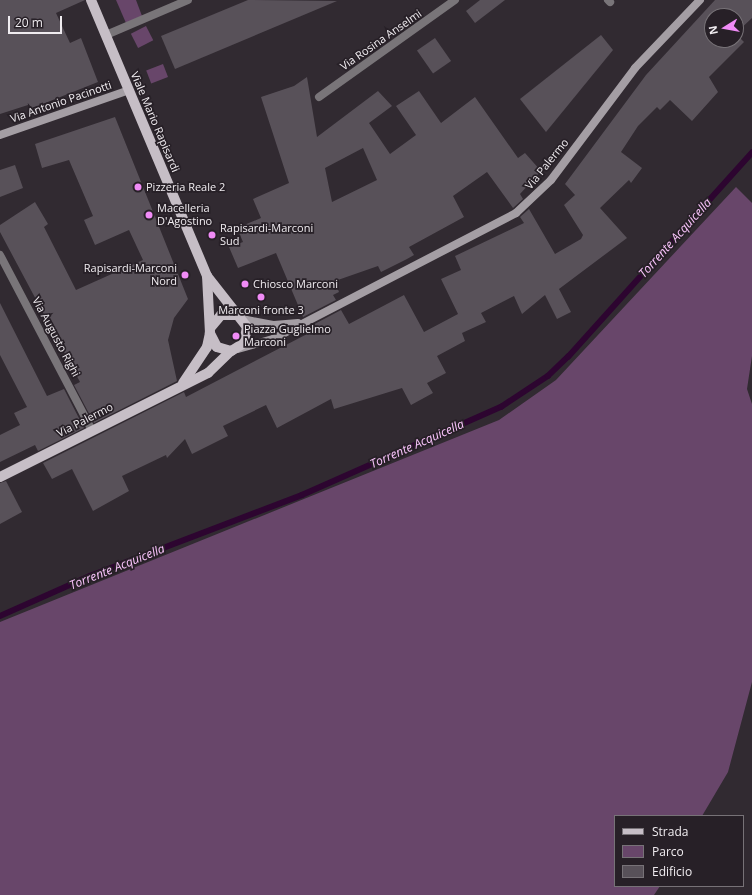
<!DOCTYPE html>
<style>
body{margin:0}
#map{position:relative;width:752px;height:895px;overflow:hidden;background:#312a31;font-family:"Open Sans",sans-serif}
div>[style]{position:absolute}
.green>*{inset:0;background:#68466a;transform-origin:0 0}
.stream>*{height:5.5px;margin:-2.75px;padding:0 2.75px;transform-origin:2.75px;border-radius:2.75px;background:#2d0530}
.building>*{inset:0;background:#585159;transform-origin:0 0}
.service>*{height:8px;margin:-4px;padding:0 4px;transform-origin:4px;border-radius:4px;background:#797579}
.minor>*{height:8px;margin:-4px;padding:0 4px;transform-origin:4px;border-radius:4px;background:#797579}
.secondary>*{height:8px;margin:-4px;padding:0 4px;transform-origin:4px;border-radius:4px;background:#a49ea4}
.primary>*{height:10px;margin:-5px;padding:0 5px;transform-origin:5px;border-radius:5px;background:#c6bec6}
.dots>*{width:11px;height:11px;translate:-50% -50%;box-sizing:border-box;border:2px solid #272027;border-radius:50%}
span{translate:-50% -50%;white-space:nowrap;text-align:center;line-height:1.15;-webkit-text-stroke:3.5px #272027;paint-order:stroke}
.street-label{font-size:11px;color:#f0ecf0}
.poi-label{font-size:11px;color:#f0ecf0}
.left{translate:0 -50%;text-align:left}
.right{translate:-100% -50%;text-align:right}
.water-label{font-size:12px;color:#fbc5fd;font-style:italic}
.legend{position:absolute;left:614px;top:815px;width:130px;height:72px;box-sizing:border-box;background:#272027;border:1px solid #777277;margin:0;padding:5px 7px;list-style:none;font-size:12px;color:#f0ecf0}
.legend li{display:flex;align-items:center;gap:8px;height:20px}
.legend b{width:20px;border:1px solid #777277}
.north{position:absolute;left:704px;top:8px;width:40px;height:40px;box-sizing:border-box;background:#272027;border:1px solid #777277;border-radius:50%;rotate:259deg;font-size:11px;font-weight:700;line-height:16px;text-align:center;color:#f0ecf0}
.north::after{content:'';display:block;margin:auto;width:14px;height:18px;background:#f08bf6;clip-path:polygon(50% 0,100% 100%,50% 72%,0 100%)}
.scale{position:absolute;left:8px;top:16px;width:54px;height:18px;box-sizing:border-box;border:2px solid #f0ecf0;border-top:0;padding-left:5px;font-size:12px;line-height:14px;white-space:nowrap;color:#f0ecf0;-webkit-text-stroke:3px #272027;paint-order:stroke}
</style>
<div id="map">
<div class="green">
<div style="clip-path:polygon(116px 0,136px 0,142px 16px,126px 23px)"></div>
<div style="left:146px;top:26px;width:16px;height:17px;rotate:63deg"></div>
<div style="left:163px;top:64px;width:14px;height:18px;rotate:69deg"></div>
<div style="clip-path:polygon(736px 187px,752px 203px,752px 356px,747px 389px,752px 404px,752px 682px,728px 772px,702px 816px,615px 816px,615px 886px,660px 886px,654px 895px,0 895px,0 622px,499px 420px,556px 380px)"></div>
</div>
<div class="stream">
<div style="left:0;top:616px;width:98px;rotate:-24deg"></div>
<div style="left:90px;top:576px;width:227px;rotate:-20.9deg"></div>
<div style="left:302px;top:495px;width:218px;rotate:-23.9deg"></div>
<div style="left:501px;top:407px;width:56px;rotate:-33.4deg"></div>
<div style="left:548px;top:376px;width:28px;rotate:-44deg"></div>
<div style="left:568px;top:357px;width:275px;rotate:-48deg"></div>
</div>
<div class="building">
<div style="clip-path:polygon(0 0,85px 0,56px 13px,70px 43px,81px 38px,98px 82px,30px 109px,28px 105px,0 114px)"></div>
<div style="clip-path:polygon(248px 0,337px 1px,175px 69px,161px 36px)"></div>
<div style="clip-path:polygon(480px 0,505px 0,475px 23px,466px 11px)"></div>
<div style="clip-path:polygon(715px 0,752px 0,752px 18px,736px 33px,736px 16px,712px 16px,712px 40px,736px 40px,736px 34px,744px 42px,709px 77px,718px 92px,692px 121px,670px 100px,660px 110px,657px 107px,638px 126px,621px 152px,642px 168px,631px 183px,629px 180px,600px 208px,627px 238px,559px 289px,571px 312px,557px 319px,545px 295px,522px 314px,514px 296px,481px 313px,486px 322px,462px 333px,465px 341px,437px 356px,446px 373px,427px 383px,433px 393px,411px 405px,402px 388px,334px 409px,331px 399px,277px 428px,266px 405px,223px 426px,228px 436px,192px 454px,185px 439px,167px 458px,166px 455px,122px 476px,129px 491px,93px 511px,72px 469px,52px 479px,43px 463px,184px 392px,186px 397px,309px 333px,307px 328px,341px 310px,349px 324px,404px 295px,424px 332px,458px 314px,441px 279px,461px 270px,455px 256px,524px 223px,520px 217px,529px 209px,555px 254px,581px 239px,583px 235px,564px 205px,575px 195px,565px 184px,646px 75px)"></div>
<div style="clip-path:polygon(601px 35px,613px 50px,546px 132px,520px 99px)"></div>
<div style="left:435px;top:38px;width:28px;height:22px;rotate:55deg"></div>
<div style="clip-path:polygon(evenodd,307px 77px,317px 137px,378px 91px,392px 106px,369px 123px,390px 154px,416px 135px,396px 106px,419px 91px,441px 123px,475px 97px,518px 158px,525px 153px,541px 171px,520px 194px,523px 199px,513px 208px,487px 172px,453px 196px,464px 217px,409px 247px,414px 255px,407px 259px,381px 272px,378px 266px,335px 281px,339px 292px,333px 295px,336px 300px,303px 317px,276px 253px,238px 268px,229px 247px,243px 242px,237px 228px,261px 218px,253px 199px,289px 183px,261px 97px,294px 86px,307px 77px,363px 148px,377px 180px,332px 202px,325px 168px,363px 148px)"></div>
<div style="clip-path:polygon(115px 117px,188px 299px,174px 318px,168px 340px,177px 381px,94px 423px,74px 385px,80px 382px,0 232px,0 225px,35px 202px,48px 224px,44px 227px,76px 290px,143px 260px,129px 230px,95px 245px,84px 220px,93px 216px,69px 160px,42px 168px,35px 144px)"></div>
<div style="clip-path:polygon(15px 165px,23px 188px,0 197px,0 170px)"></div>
<div style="clip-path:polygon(0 303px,47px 396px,64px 389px,84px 428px,38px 451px,35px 445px,0 462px,0 435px,20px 425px,14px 413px,27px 407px,0 355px)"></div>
<div style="clip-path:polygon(6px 481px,22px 512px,0 524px,0 483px)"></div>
</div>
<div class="service">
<div style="left:106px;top:35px;width:89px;rotate:-23.1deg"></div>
</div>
<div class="minor">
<div style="left:608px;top:0;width:3px;rotate:45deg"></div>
<div style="left:319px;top:97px;width:167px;rotate:-35.5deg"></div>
<div style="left:0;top:255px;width:198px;rotate:62.3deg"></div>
</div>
<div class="secondary">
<div style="left:0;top:135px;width:137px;rotate:-19.2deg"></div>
<div style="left:242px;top:319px;width:33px;rotate:11deg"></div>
<div style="left:274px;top:325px;width:24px;rotate:-5deg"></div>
<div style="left:238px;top:349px;width:36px;rotate:-16deg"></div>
<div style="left:273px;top:339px;width:274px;rotate:-27.4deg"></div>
<div style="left:516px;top:213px;width:48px;rotate:-43.3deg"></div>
<div style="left:551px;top:180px;width:140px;rotate:-53.1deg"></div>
<div style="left:635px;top:68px;width:94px;rotate:-46.3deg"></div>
</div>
<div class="primary">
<div style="left:91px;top:0;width:299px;rotate:67.2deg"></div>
<div style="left:207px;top:276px;width:65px;rotate:51.9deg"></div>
<div style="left:247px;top:327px;width:16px;rotate:101deg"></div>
<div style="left:244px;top:343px;width:15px;rotate:148deg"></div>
<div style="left:231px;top:351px;width:15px;rotate:-164deg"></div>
<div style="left:217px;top:347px;width:16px;rotate:-117deg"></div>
<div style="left:211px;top:327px;width:16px;rotate:-50deg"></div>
<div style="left:221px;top:315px;width:16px"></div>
<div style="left:183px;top:383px;width:43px;rotate:-56.3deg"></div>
<div style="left:207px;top:347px;width:14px;rotate:-78deg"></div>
<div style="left:210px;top:333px;width:57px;rotate:-93deg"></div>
<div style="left:0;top:477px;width:233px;rotate:-26.6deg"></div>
<div style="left:208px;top:373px;width:32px;rotate:-44deg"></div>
</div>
<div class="dots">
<div style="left:138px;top:187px;background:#f08bf6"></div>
<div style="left:149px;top:215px;background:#f08bf6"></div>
<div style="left:212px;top:235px;background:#f08bf6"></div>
<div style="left:185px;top:275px;background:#f08bf6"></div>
<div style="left:245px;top:284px;background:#f08bf6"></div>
<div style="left:261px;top:297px;background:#f08bf6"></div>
<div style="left:236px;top:336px;background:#f08bf6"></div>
</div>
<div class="street-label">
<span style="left:381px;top:40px;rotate:-35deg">Via Rosina Anselmi</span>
<span style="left:61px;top:102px;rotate:-19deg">Via Antonio Pacinotti</span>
<span style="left:155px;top:122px;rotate:67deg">Viale Mario Rapisardi</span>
<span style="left:547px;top:164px;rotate:-51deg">Via Palermo</span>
<span style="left:56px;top:337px;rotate:62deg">Via Augusto Righi</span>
<span style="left:85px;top:420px;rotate:-27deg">Via Palermo</span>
</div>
<div class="poi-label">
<span class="left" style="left:146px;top:187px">Pizzeria Reale 2</span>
<span class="left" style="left:157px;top:215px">Macelleria<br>D'Agostino</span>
<span class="left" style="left:220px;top:235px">Rapisardi-Marconi<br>Sud</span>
<span class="right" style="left:177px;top:275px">Rapisardi-Marconi<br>Nord</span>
<span class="left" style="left:253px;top:284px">Chiosco Marconi</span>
<span style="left:261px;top:310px">Marconi fronte 3</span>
<span class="left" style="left:244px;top:336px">Piazza Guglielmo<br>Marconi</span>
</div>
<div class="water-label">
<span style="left:675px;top:238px;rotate:-48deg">Torrente Acquicella</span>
<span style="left:417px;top:444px;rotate:-24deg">Torrente Acquicella</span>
<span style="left:117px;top:567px;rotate:-22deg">Torrente Acquicella</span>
</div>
<ul class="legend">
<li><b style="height:5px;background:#c6bec6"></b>Strada</li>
<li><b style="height:11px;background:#68466a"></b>Parco</li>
<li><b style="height:11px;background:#585159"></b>Edificio</li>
</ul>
<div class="north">N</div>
<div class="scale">20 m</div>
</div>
